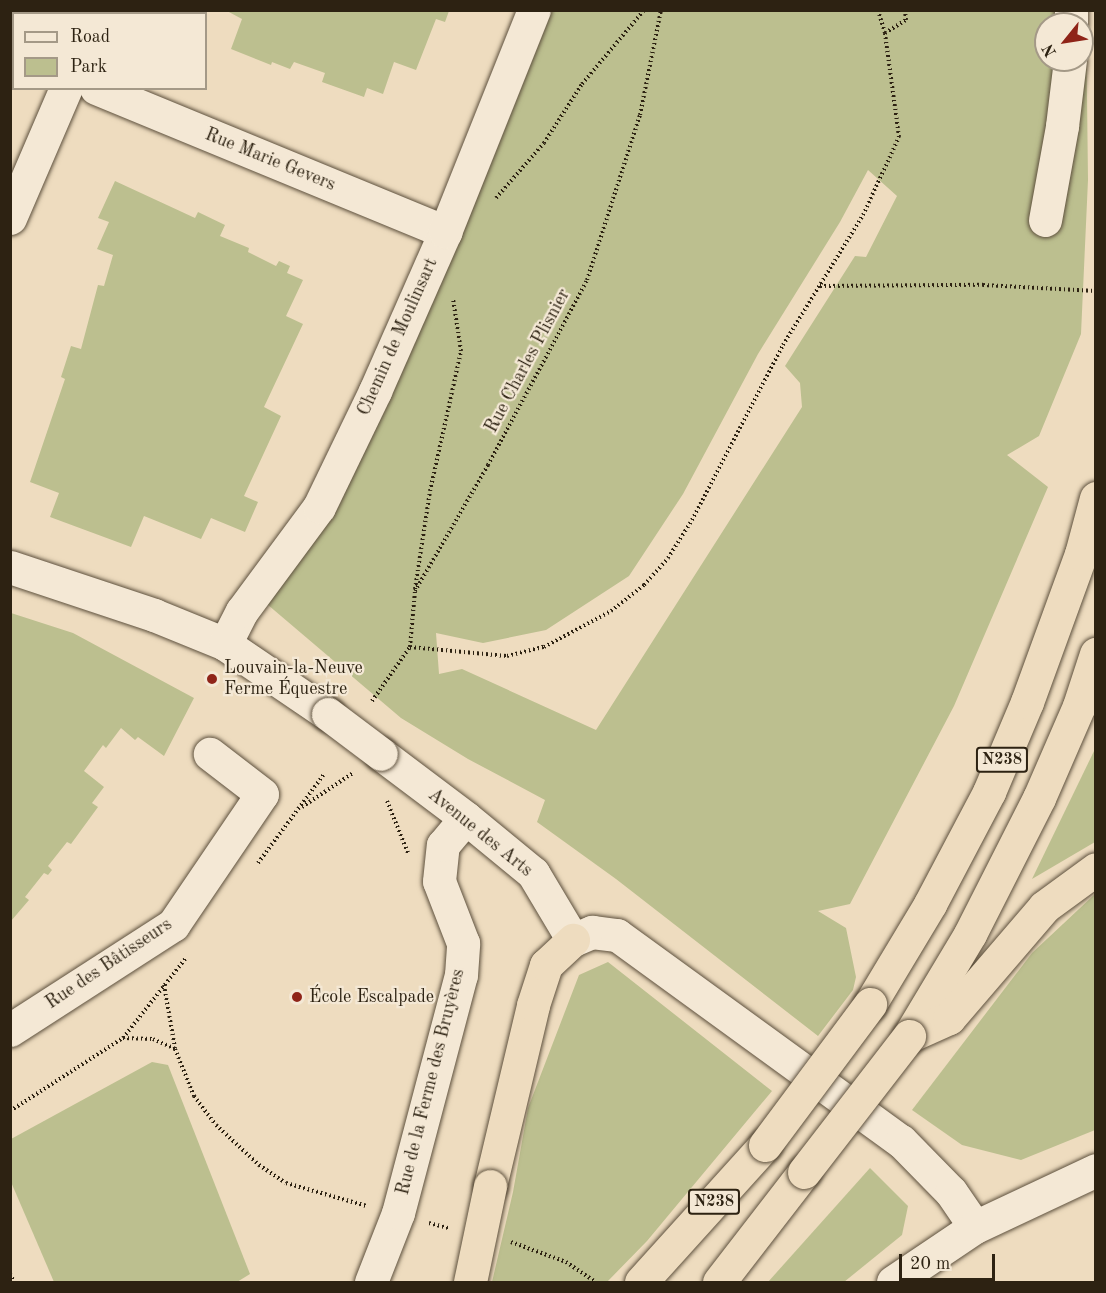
<!DOCTYPE html>
<meta charset="utf-8">
<style>
body{margin:0}
#map{position:relative;width:1106px;height:1293px;overflow:hidden;background:#eedcbf;font-family:"Old Standard TT",serif}
div>[style]{position:absolute}
.green>*{inset:0;background:#bcbf8f}
.path>*{height:4px;margin-top:-2px;transform-origin:0;background:repeating-linear-gradient(90deg,#2d2212 0 1.5px,transparent 0 4.5px)}
.roads{filter:drop-shadow(0 0 2px #5d503d) drop-shadow(0 0 2px #5d503d)}
.minor>*{height:33px;margin:-16.5px;padding:0 16.5px;transform-origin:16.5px;border-radius:16.5px;background:#f4e8d5}
.highway>*{height:33px;margin:-16.5px;padding:0 16.5px;transform-origin:16.5px;border-radius:16.5px;background:#eedcbf}
.bridges{filter:drop-shadow(0 0 2px #5d503d) drop-shadow(0 0 2px #5d503d)}
.minor-bridge>*{height:33px;margin:-16.5px;padding:0 16.5px;transform-origin:16.5px;border-radius:16.5px;background:#f4e8d5}
.highway-bridge>*{height:33px;margin:-16.5px;padding:0 16.5px;transform-origin:16.5px;border-radius:16.5px;background:#eedcbf}
.dots>*{width:16px;height:16px;translate:-50% -50%;box-sizing:border-box;border:3px solid #f4e8d5;border-radius:50%}
span{translate:-50% -50%;white-space:nowrap;text-align:center;line-height:1.15;-webkit-text-stroke:4.5px #f4e8d5;paint-order:stroke}
.shield-label span{padding:2px 4px;background:#f4e8d5;border:2px solid;border-radius:4px;-webkit-text-stroke-width:0}
.shield-label{font-size:16px;color:#2d2212;font-weight:700}
.street-label{font-size:18px;color:#2d2212}
.poi-label{font-size:18px;color:#2d2212}
.left{translate:0 -50%;text-align:left}
.frame{position:absolute;inset:0;border:12px solid #2d2212;pointer-events:none}
.legend{position:absolute;left:12px;top:12px;width:195px;height:78px;box-sizing:border-box;background:#f4e8d5;border:2px solid #a49987;margin:0;padding:8px 10px;list-style:none;font-size:18px;color:#2d2212}
.legend li{display:flex;align-items:center;gap:12px;height:30px}
.legend b{width:30px;border:2px solid #a49987}
.north{position:absolute;left:1034px;top:12px;width:60px;height:60px;box-sizing:border-box;background:#f4e8d5;border:2px solid #a49987;border-radius:50%;rotate:240deg;font-size:16px;font-weight:700;line-height:24px;text-align:center;color:#2d2212}
.north::after{content:'';display:block;margin:auto;width:21px;height:27px;background:#8f2418;clip-path:polygon(50% 0,100% 100%,50% 72%,0 100%)}
.scale{position:absolute;left:899px;top:1254px;width:96px;height:27px;box-sizing:border-box;border:3px solid #2d2212;border-top:0;padding-left:8px;font-size:18px;line-height:21px;white-space:nowrap;color:#2d2212;-webkit-text-stroke:4px #f4e8d5;paint-order:stroke}
</style>
<div id="map">
<div class="green">
<div style="clip-path:polygon(227px 11px,449px 11px,445px 22px,436px 19px,416px 70px,394px 62px,383px 94px,367px 88px,364px 97px,322px 82px,325px 73px,294px 62px,290px 69px,272px 62px,271px 65px,231px 49px,242px 19px)"></div>
<div style="clip-path:polygon(evenodd,544px 11px,1086px 11px,1088px 180px,1081px 334px,1039px 436px,1007px 455px,1048px 487px,954px 706px,850px 904px,818px 911px,846px 928px,856px 977px,853px 990px,818px 1036px,616px 879px,537px 822px,545px 800px,468px 759px,401px 718px,261px 599px,544px 11px,1046px 24px,1082px 24px,1082px 60px,1046px 60px,1046px 24px,544px 11px,868px 170px,897px 196px,866px 257px,855px 256px,785px 366px,800px 383px,802px 407px,596px 730px,462px 669px,439px 674px,436px 633px,483px 643px,546px 630px,629px 576px,683px 494px,758px 354px,840px 222px,868px 170px)"></div>
<div style="clip-path:polygon(115px 181px,195px 218px,198px 212px,225px 225px,220px 236px,249px 248px,248px 252px,276px 266px,279px 261px,290px 266px,287px 273px,303px 280px,286px 316px,303px 324px,264px 407px,281px 416px,244px 496px,258px 502px,245px 532px,211px 518px,201px 539px,144px 516px,131px 547px,50px 517px,59px 493px,30px 482px,65px 379px,61px 377px,71px 346px,81px 349px,98px 285px,104px 286px,113px 255px,97px 249px,109px 222px,98px 218px)"></div>
<div style="clip-path:polygon(11px 613px,73px 633px,194px 698px,164px 756px,138px 737px,135px 740px,121px 728px,106px 748px,103px 745px,84px 771px,104px 787px,92px 803px,98px 807px,71px 844px,67px 842px,48px 866px,52px 870px,48px 875px,44px 873px,25px 897px,29px 900px,11px 921px)"></div>
<div style="clip-path:polygon(1095px 749px,1095px 842px,1032px 879px)"></div>
<div style="clip-path:polygon(1095px 894px,1095px 1130px,1021px 1160px,962px 1145px,912px 1110px,1032px 953px)"></div>
<div style="clip-path:polygon(608px 962px,772px 1091px,647px 1241px,607px 1282px,492px 1282px,513px 1192px,528px 1108px,579px 975px)"></div>
<div style="clip-path:polygon(152px 1062px,168px 1065px,250px 1274px,237px 1282px,54px 1282px,11px 1182px,11px 1139px)"></div>
<div style="clip-path:polygon(870px 1168px,908px 1206px,902px 1235px,844px 1282px,768px 1282px)"></div>
</div>
<div class="path">
<div style="left:885px;top:33px;width:25px;rotate:-32deg"></div>
<div style="left:906px;top:20px;width:10px;rotate:-96deg"></div>
<div style="left:496px;top:198px;width:73px;rotate:-48.9deg"></div>
<div style="left:544px;top:143px;width:70px;rotate:-57.2deg"></div>
<div style="left:582px;top:84px;width:97px;rotate:-50deg"></div>
<div style="left:820px;top:286px;width:163px;rotate:-0.4deg"></div>
<div style="left:983px;top:285px;width:113px;rotate:3deg"></div>
<div style="left:415px;top:589px;width:99px;rotate:-81.3deg"></div>
<div style="left:430px;top:491px;width:143px;rotate:-77.5deg"></div>
<div style="left:461px;top:351px;width:53px;rotate:-98.7deg"></div>
<div style="left:410px;top:647px;width:97px;rotate:5.3deg"></div>
<div style="left:507px;top:656px;width:38px;rotate:-14deg"></div>
<div style="left:544px;top:647px;width:76px;rotate:-28.2deg"></div>
<div style="left:611px;top:611px;width:42px;rotate:-38.2deg"></div>
<div style="left:644px;top:585px;width:36px;rotate:-48deg"></div>
<div style="left:668px;top:558px;width:45px;rotate:-57.7deg"></div>
<div style="left:692px;top:520px;width:197px;rotate:-62.5deg"></div>
<div style="left:783px;top:345px;width:153px;rotate:-58.4deg"></div>
<div style="left:863px;top:215px;width:86px;rotate:-65.2deg"></div>
<div style="left:899px;top:137px;width:105px;rotate:-97.7deg"></div>
<div style="left:885px;top:33px;width:24px;rotate:-107deg"></div>
<div style="left:372px;top:701px;width:66px;rotate:-54.9deg"></div>
<div style="left:410px;top:647px;width:56px;rotate:-84.9deg"></div>
<div style="left:415px;top:591px;width:146px;rotate:-59.9deg"></div>
<div style="left:488px;top:465px;width:210px;rotate:-61.8deg"></div>
<div style="left:587px;top:280px;width:173px;rotate:-72.2deg"></div>
<div style="left:640px;top:115px;width:107px;rotate:-78.7deg"></div>
<div style="left:387px;top:801px;width:56px;rotate:68deg"></div>
<div style="left:302px;top:807px;width:61px;rotate:-33.7deg"></div>
<div style="left:258px;top:863px;width:111px;rotate:-53.4deg"></div>
<div style="left:164px;top:985px;width:64px;rotate:80.1deg"></div>
<div style="left:123px;top:1038px;width:30px;rotate:2deg"></div>
<div style="left:153px;top:1039px;width:24px;rotate:24deg"></div>
<div style="left:175px;top:1049px;width:51px;rotate:68deg"></div>
<div style="left:194px;top:1096px;width:36px;rotate:53deg"></div>
<div style="left:216px;top:1125px;width:59px;rotate:42.9deg"></div>
<div style="left:259px;top:1165px;width:32px;rotate:34deg"></div>
<div style="left:286px;top:1183px;width:84px;rotate:15.9deg"></div>
<div style="left:10px;top:1111px;width:135px;rotate:-32.9deg"></div>
<div style="left:123px;top:1038px;width:102px;rotate:-51.8deg"></div>
<div style="left:429px;top:1223px;width:20px;rotate:15deg"></div>
<div style="left:511px;top:1242px;width:59px;rotate:20deg"></div>
<div style="left:566px;top:1262px;width:36px;rotate:34deg"></div>
<div style="left:10px;top:1274px;width:9px;rotate:63deg"></div>
</div>
<div class="roads">
<div class="minor">
<div style="left:1071px;top:10px;width:14px;rotate:90deg"></div>
<div style="left:95px;top:14px;width:4px;rotate:-76deg"></div>
<div style="left:10px;top:56px;width:4px;rotate:14deg"></div>
<div style="left:96px;top:88px;width:378px;rotate:22.4deg"></div>
<div style="left:10px;top:218px;width:142px;rotate:-66.7deg"></div>
<div style="left:1045px;top:220px;width:96px;rotate:-79.7deg"></div>
<div style="left:1062px;top:126px;width:66px;rotate:-83.1deg"></div>
<div style="left:10px;top:567px;width:152px;rotate:18.4deg"></div>
<div style="left:154px;top:615px;width:77px;rotate:22.2deg"></div>
<div style="left:225px;top:644px;width:125px;rotate:34.2deg"></div>
<div style="left:225px;top:644px;width:37px;rotate:-63deg"></div>
<div style="left:242px;top:611px;width:129px;rotate:-53.5deg"></div>
<div style="left:319px;top:507px;width:129px;rotate:-64.2deg"></div>
<div style="left:375px;top:391px;width:174px;rotate:-66.2deg"></div>
<div style="left:445px;top:232px;width:239px;rotate:-68.2deg"></div>
<div style="left:381px;top:754px;width:106px;rotate:37deg"></div>
<div style="left:466px;top:818px;width:87px;rotate:39.4deg"></div>
<div style="left:533px;top:873px;width:78px;rotate:59.2deg"></div>
<div style="left:573px;top:940px;width:21px;rotate:-23deg"></div>
<div style="left:592px;top:932px;width:25px;rotate:7deg"></div>
<div style="left:617px;top:935px;width:351px;rotate:36deg"></div>
<div style="left:901px;top:1141px;width:71px;rotate:45.6deg"></div>
<div style="left:951px;top:1192px;width:42px;rotate:55.6deg"></div>
<div style="left:10px;top:1030px;width:194px;rotate:-32.8deg"></div>
<div style="left:173px;top:925px;width:158px;rotate:-55.8deg"></div>
<div style="left:262px;top:794px;width:66px;rotate:-142.4deg"></div>
<div style="left:371px;top:1282px;width:74px;rotate:-68.6deg"></div>
<div style="left:398px;top:1213px;width:246px;rotate:-75.2deg"></div>
<div style="left:461px;top:975px;width:32px;rotate:-86deg"></div>
<div style="left:463px;top:943px;width:66px;rotate:-111.2deg"></div>
<div style="left:439px;top:881px;width:36px;rotate:-84deg"></div>
<div style="left:443px;top:845px;width:35px;rotate:-50deg"></div>
<div style="left:893px;top:1282px;width:99px;rotate:-33.9deg"></div>
<div style="left:975px;top:1227px;width:134px;rotate:-25.2deg"></div>
</div>
<div class="highway">
<div style="left:870px;top:1004px;width:117px;rotate:-59deg"></div>
<div style="left:930px;top:904px;width:127px;rotate:-62.2deg"></div>
<div style="left:989px;top:792px;width:98px;rotate:-67.1deg"></div>
<div style="left:1027px;top:702px;width:158px;rotate:-70deg"></div>
<div style="left:1081px;top:554px;width:58px;rotate:-75deg"></div>
<div style="left:909px;top:1036px;width:119px;rotate:-59.1deg"></div>
<div style="left:970px;top:934px;width:153px;rotate:-63.1deg"></div>
<div style="left:1039px;top:798px;width:100px;rotate:-66.5deg"></div>
<div style="left:1079px;top:706px;width:55px;rotate:-71.9deg"></div>
<div style="left:909px;top:1036px;width:44px;rotate:-24.2deg"></div>
<div style="left:949px;top:1018px;width:146px;rotate:-49.4deg"></div>
<div style="left:1044px;top:907px;width:64px;rotate:-36.2deg"></div>
<div style="left:490px;top:1186px;width:186px;rotate:-76.6deg"></div>
<div style="left:533px;top:1005px;width:42px;rotate:-72deg"></div>
<div style="left:546px;top:965px;width:37px;rotate:-43deg"></div>
<div style="left:641px;top:1282px;width:185px;rotate:-47.9deg"></div>
<div style="left:719px;top:1282px;width:139px;rotate:-52.3deg"></div>
</div>
</div>
<div class="bridges">
<div class="minor-bridge">
<div style="left:328px;top:714px;width:66px;rotate:37deg"></div>
</div>
<div class="highway-bridge">
<div style="left:765px;top:1145px;width:176px;rotate:-53.3deg"></div>
<div style="left:804px;top:1172px;width:172px;rotate:-52.3deg"></div>
<div style="left:470px;top:1282px;width:98px;rotate:-78.2deg"></div>
</div>
</div>
<div class="dots">
<div style="left:212px;top:679px;background:#8f2418"></div>
<div style="left:297px;top:997px;background:#8f2418"></div>
</div>
<div class="shield-label">
<span style="left:1002px;top:760px">N238</span>
<span style="left:714px;top:1202px">N238</span>
</div>
<div class="street-label">
<span style="left:270px;top:160px;rotate:22deg">Rue Marie Gevers</span>
<span style="left:398px;top:337px;rotate:-66deg">Chemin de Moulinsart</span>
<span style="left:528px;top:361px;rotate:-62deg">Rue Charles Plisnier</span>
<span style="left:480px;top:833px;rotate:39deg">Avenue des Arts</span>
<span style="left:109px;top:964px;rotate:-34deg">Rue des Bâtisseurs</span>
<span style="left:431px;top:1082px;rotate:-76deg">Rue de la Ferme des Bruyères</span>
</div>
<div class="poi-label">
<span class="left" style="left:224px;top:679px">Louvain-la-Neuve<br>Ferme Équestre</span>
<span class="left" style="left:309px;top:997px">École Escalpade</span>
</div>
<div class="frame"></div>
<ul class="legend">
<li><b style="height:8px;background:#f4e8d5"></b>Road</li>
<li><b style="height:16px;background:#bcbf8f"></b>Park</li>
</ul>
<div class="north">N</div>
<div class="scale">20 m</div>
</div>
